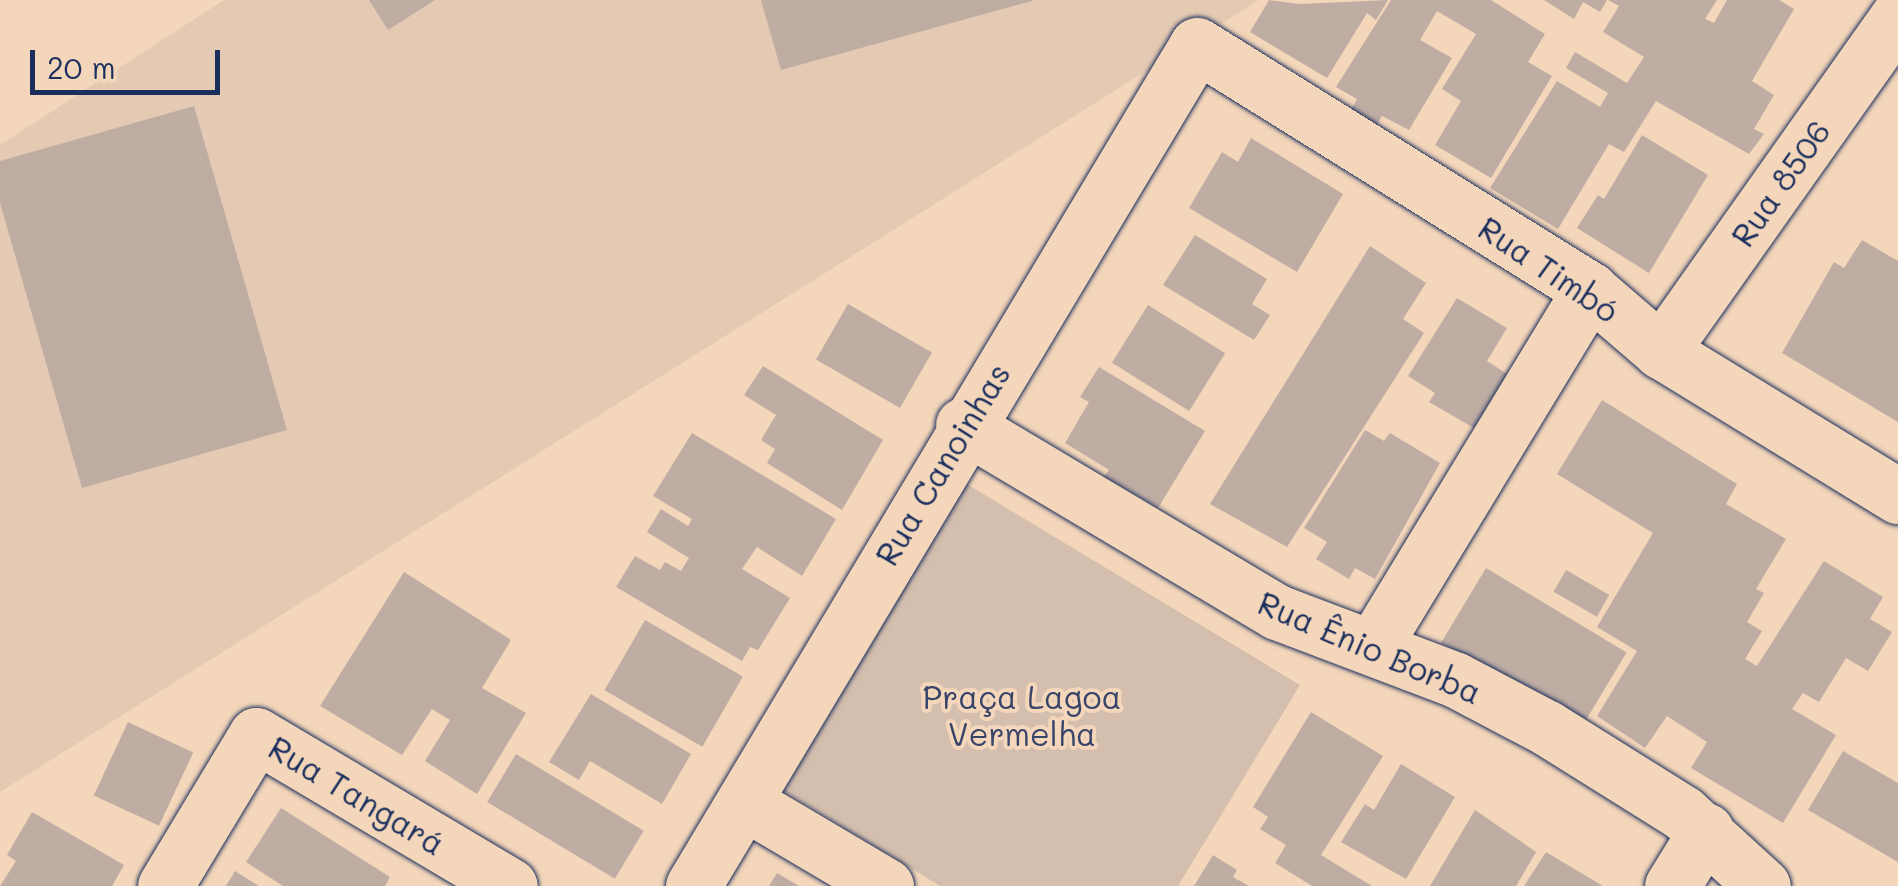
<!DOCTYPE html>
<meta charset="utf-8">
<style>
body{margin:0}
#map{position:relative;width:1898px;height:886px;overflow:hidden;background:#f4d6ba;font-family:Mali,sans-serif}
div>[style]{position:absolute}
.built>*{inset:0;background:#e4cab3}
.green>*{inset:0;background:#d4bead}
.building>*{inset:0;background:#bfada4;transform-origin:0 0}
.roads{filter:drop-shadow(0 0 2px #1b2f5e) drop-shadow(0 0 2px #1b2f5e)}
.street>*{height:55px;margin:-27.5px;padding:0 27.5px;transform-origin:27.5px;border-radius:27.5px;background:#f4d6ba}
span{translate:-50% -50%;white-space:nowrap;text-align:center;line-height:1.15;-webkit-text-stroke:8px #f4d6ba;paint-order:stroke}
.street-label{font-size:32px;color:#1b2f5e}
.park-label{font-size:32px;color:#37446a}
.scale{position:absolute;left:30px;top:50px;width:190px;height:45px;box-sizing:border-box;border:5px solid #1b2f5e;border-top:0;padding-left:12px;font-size:30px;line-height:35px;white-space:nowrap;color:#1b2f5e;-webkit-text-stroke:8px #f4d6ba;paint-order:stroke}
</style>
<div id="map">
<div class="built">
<div style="clip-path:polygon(224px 0,1259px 0,0 792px,0 145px)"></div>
</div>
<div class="green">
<div style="clip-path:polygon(965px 483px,1300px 685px,1178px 886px,940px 886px,779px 788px)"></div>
</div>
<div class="building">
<div style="clip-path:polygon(369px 0,435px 0,388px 30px)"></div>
<div style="clip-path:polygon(761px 0,1032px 0,1032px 1px,781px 70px)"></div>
<div style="clip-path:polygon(1269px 0,1300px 4px,1388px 0,1376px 20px,1367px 13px,1327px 78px,1250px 32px)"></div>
<div style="clip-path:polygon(1391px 0,1491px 0,1545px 34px,1528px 62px,1552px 76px,1491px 178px,1435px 145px,1461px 101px,1442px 89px,1476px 34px,1437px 11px,1420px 40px,1452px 58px,1409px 130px,1382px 116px,1372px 133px,1347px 117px,1357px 99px,1336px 87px)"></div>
<div style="clip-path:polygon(1544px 0,1607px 0,1600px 12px,1583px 2px,1574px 19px)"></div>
<div style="clip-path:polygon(1608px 0,1717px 0,1705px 19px,1714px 23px,1727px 0,1779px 0,1794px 9px,1752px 81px,1774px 95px,1754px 129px,1764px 134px,1749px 154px,1656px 101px,1624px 152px,1609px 144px,1558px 229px,1490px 188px,1557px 81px,1600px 107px,1608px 93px,1566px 68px,1575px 52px,1627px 83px,1644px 57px,1603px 32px,1619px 6px)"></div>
<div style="clip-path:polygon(194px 106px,287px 430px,82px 488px,0 203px,0 161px)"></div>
<div style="clip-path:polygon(1642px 135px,1708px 175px,1649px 273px,1577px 228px,1598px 195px,1604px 199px)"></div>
<div style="clip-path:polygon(1251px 138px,1343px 194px,1297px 272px,1189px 208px,1222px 152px,1238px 162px)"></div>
<div style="clip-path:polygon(1195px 235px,1267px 279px,1252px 304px,1270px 315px,1254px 340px,1163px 285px)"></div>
<div style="clip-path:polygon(1862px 240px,1898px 261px,1898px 422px,1782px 353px,1834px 262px,1844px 268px)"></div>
<div style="clip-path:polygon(1370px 246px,1426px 283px,1403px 319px,1424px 333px,1287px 547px,1210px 504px)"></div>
<div style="clip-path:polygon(1457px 298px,1507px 328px,1487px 361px,1507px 374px,1474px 428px,1429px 402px,1435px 393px,1408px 376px)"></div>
<div style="left:848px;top:304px;width:97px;height:64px;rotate:30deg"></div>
<div style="left:1148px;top:305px;width:91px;height:68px;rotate:32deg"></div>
<div style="clip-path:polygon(763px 366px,883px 440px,842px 510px,767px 463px,775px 449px,761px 440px,776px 415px,744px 395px)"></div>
<div style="clip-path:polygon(1099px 367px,1205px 431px,1158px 508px,1104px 477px,1109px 470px,1065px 443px,1089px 402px,1080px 397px)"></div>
<div style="clip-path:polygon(1602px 400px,1737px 484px,1726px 504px,1786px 539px,1756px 589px,1764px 593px,1747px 622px,1762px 631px,1745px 659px,1757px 666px,1824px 561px,1883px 597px,1870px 619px,1892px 632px,1868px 671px,1846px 658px,1819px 702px,1803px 693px,1792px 709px,1836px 735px,1783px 823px,1691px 768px,1707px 742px,1667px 716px,1645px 748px,1597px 716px,1637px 651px,1597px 627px,1653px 533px,1557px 474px)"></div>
<div style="clip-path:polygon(1365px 430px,1384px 441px,1390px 433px,1440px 463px,1375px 579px,1355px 568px,1349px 579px,1316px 559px,1327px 542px,1304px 528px)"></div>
<div style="clip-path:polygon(692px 433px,836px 519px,802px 576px,757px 547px,742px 569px,790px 598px,758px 650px,750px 647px,742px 661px,616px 587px,635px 556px,660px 570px,665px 562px,681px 571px,689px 558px,647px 532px,661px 509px,688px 526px,692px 519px,653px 496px)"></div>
<div style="left:1486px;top:568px;width:164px;height:87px;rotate:31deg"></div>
<div style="left:1566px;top:570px;width:50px;height:25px;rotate:30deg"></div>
<div style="clip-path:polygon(404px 572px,511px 640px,482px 688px,526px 713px,477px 794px,425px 761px,450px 720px,432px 709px,402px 755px,320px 706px)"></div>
<div style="left:645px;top:620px;width:113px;height:81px;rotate:30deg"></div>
<div style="clip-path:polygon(591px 694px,691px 754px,662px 804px,590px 761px,579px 780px,549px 762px)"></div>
<div style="clip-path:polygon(1311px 712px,1383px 756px,1321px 855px,1372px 886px,1312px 886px,1275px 863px,1286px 845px,1260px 829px,1268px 817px,1253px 807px)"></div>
<div style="left:128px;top:722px;width:72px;height:81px;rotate:25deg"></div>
<div style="clip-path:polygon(1843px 751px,1898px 783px,1898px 862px,1808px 810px)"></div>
<div style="left:516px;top:754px;width:149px;height:56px;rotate:31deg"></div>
<div style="clip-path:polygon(1401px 764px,1455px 797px,1406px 879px,1341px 842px,1365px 804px,1374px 810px)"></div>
<div style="clip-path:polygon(281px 808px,390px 877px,385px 886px,283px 886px,246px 862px)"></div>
<div style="clip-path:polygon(1475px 810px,1536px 852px,1516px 886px,1430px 886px)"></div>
<div style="clip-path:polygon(32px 812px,124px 865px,112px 886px,0 886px,16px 861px,7px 855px)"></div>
<div style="clip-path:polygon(1546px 852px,1603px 886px,1524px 886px)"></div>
<div style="clip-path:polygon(1213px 855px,1237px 870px,1233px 877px,1249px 886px,1194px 886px)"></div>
<div style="clip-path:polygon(235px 871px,259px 886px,226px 886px)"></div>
<div style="clip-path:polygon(777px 873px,799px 886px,769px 886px)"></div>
</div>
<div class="roads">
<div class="street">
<div style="left:1661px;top:351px;width:410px;rotate:-54.7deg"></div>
<div style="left:963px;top:425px;width:365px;rotate:30.8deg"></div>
<div style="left:1277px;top:612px;width:191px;rotate:20.8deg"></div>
<div style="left:1456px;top:680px;width:103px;rotate:27.8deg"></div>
<div style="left:1547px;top:728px;width:160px;rotate:32deg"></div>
<div style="left:1683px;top:813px;width:108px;rotate:42.4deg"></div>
<div style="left:1374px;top:645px;width:416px;rotate:-58.7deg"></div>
<div style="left:744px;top:802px;width:165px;rotate:30.6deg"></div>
<div style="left:165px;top:886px;width:176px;rotate:-58.9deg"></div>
<div style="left:256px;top:735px;width:295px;rotate:30.7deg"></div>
<div style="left:693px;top:886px;width:980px;rotate:-59.07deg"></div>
<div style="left:1197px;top:45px;width:463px;rotate:31.9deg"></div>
<div style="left:1590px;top:290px;width:94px;rotate:40.7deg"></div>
<div style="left:1661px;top:351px;width:278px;rotate:31.5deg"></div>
<div style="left:1672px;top:886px;width:65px;rotate:-58.3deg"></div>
</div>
</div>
<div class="street-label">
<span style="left:1780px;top:183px;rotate:-55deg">Rua 8506</span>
<span style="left:1549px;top:269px;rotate:34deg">Rua Timbó</span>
<span style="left:942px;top:464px;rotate:-59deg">Rua Canoinhas</span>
<span style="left:1370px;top:647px;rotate:23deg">Rua Ênio Borba</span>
<span style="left:357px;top:795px;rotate:31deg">Rua Tangará</span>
</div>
<div class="park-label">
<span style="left:1022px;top:715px">Praça Lagoa<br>Vermelha</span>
</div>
<div class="scale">20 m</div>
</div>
